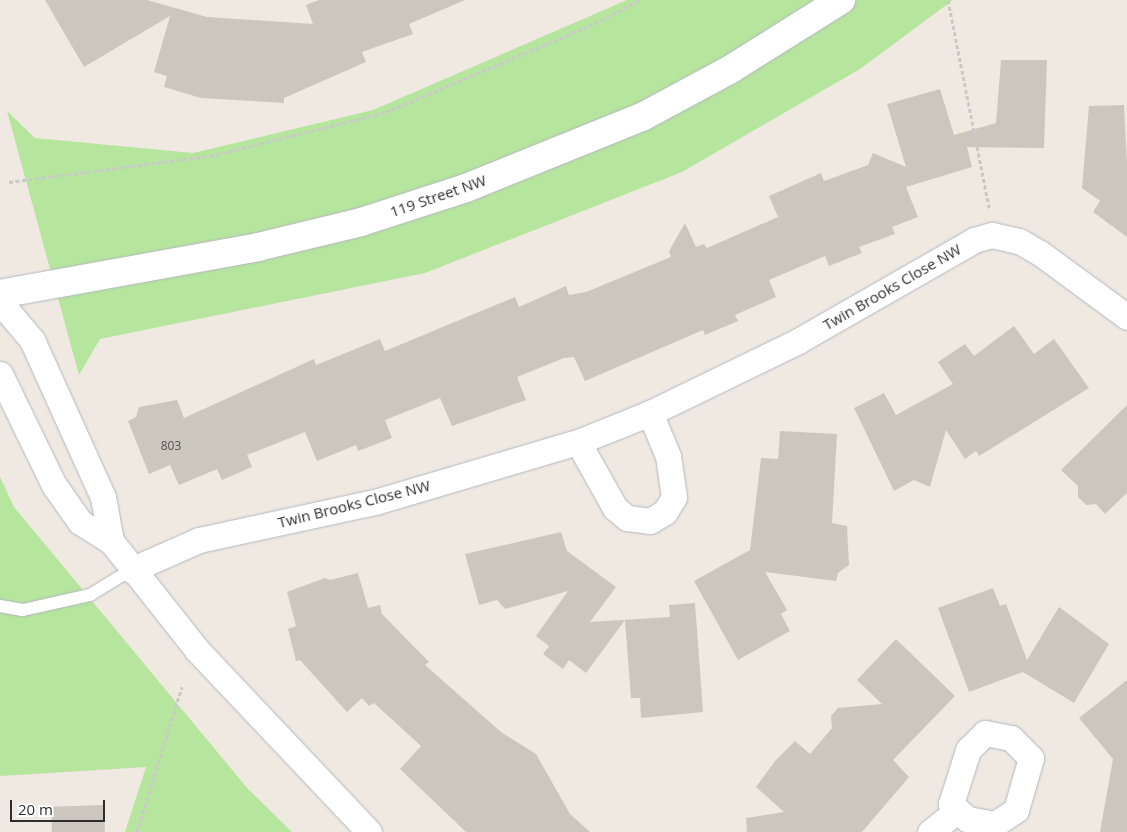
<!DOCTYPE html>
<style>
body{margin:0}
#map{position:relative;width:1127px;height:832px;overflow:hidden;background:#efe9e1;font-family:"Open Sans",sans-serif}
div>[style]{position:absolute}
.green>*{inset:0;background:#b6e59e}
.building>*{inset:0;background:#cbc7bf;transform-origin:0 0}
.path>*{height:3px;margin-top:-1.5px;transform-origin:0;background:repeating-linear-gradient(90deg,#c9c9c9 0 4px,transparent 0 6.5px)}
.roads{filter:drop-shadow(0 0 1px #b4b7c1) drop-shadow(0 0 1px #b4b7c1)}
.service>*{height:12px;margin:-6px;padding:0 6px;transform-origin:6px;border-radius:6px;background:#fff}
.minor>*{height:25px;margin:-12.5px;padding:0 12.5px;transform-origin:12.5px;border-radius:12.5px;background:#fff}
.tertiary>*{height:28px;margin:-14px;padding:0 14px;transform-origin:14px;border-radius:14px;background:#fff}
span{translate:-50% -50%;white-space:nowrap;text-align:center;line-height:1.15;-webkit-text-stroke:4px #fff;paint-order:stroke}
.number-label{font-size:12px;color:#555452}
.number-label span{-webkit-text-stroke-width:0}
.street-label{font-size:15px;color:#2e2e2e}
.scale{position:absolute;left:10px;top:800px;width:95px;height:22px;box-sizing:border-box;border:2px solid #2e2e2e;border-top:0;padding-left:6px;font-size:15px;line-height:18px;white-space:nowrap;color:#2e2e2e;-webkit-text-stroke:4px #fff;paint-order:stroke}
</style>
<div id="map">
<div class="green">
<div style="clip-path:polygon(627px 0,953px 0,860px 69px,682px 172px,425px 273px,100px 339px,79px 375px,7px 111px,35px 138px,193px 153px,373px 110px)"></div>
<div style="clip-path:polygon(0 477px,14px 507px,248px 789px,292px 832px,125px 832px,146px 767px,0 776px)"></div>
</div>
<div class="building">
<div style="clip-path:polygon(45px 0,147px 0,207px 17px,313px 24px,306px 5px,319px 0,465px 0,409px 24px,413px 34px,362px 52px,366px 62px,284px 98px,284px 103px,201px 98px,164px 87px,167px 76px,154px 72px,170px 16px,84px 67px)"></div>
<div style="clip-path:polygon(1001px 60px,1047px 60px,1044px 148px,967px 147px,972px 167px,906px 187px,918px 217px,892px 227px,895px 234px,859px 247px,862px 253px,829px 266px,825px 256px,769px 280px,776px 297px,735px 315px,738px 321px,705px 335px,703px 330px,585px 381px,574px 357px,564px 358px,517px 377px,526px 400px,452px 426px,440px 398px,385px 420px,392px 438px,358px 451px,356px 445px,317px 461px,305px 432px,247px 455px,252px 467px,222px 480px,217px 469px,179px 485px,170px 465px,149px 474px,128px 421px,136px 417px,139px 407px,177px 400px,184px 418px,314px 359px,316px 365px,380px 339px,385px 351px,515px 297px,519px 307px,566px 286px,569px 295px,586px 292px,671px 257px,669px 251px,685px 223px,696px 247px,704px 244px,707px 248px,778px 217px,769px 196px,821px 173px,824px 181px,868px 165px,873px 153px,906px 167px,887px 104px,940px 89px,954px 135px,996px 123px)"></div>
<div style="clip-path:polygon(1124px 105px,1127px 164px,1127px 237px,1093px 212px,1100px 201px,1082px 188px,1089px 106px)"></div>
<div style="clip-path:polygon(1014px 326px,1034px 354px,1054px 339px,1089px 388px,979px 456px,976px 451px,965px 459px,946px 430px,930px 487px,914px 480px,894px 491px,854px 408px,884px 393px,896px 415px,953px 384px,938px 362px,965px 344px,974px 356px)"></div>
<div style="clip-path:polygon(1127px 405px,1127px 493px,1105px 514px,1096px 504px,1086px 505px,1078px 497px,1078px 486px,1061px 470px)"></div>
<div style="clip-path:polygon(780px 431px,837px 434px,832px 523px,847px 526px,849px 565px,838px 573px,836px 581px,765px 572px,787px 610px,781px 614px,790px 631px,738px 660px,694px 581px,750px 550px,761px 458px,778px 459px)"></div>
<div style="clip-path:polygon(561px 532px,567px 551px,616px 587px,590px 622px,670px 617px,669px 605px,695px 603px,703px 712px,641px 718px,640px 698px,631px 698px,625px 620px,586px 673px,569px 660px,563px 669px,543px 654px,549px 646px,536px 636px,568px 591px,505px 609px,497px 600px,479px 605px,465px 554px)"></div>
<div style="clip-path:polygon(358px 573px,368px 608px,380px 605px,382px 614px,429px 662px,425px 665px,501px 732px,536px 754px,570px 814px,590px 832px,466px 832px,400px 769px,421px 746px,374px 703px,369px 706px,362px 698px,347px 712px,300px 660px,296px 661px,288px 629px,296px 626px,287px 592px,325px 578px,330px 580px)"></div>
<div style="clip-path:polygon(993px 588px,1000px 606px,1006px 604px,1027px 660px,1059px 607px,1109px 644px,1074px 703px,1023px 672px,969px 692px,938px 608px)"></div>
<div style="clip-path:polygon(896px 639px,955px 696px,893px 760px,909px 777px,862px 832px,747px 832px,746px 818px,784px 812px,756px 787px,775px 761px,795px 741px,810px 754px,832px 728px,831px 716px,838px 708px,882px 704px,857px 680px)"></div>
<div style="clip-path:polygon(1127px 680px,1127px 832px,1100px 832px,1113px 759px,1079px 718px)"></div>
<div style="left:104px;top:805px;width:27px;height:53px;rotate:88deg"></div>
</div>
<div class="path">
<div style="left:948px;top:0;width:212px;rotate:78.8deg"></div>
<div style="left:9px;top:182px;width:203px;rotate:-7.4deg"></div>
<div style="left:210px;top:156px;width:181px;rotate:-14deg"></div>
<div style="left:386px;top:112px;width:220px;rotate:-23deg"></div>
<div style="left:589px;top:26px;width:57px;rotate:-27deg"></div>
<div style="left:137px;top:832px;width:152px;rotate:-72.8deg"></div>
</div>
<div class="roads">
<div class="service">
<div style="left:0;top:606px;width:23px;rotate:10deg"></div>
<div style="left:23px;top:610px;width:69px;rotate:-12.6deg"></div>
<div style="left:90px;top:595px;width:48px;rotate:-31.4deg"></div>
</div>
<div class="minor">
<div style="left:0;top:302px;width:50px;rotate:49.9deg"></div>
<div style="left:32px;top:340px;width:172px;rotate:65.7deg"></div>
<div style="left:103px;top:497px;width:45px;rotate:79.7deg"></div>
<div style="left:0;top:374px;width:123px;rotate:64.1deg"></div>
<div style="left:54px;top:485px;width:45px;rotate:54.9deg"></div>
<div style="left:80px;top:522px;width:36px;rotate:32deg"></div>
<div style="left:111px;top:541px;width:139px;rotate:51.7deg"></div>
<div style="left:197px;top:650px;width:250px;rotate:46.6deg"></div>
<div style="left:578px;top:442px;width:76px;rotate:60.7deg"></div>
<div style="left:615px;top:508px;width:16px;rotate:40deg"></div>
<div style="left:627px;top:518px;width:23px;rotate:7deg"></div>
<div style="left:650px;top:521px;width:17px;rotate:-31deg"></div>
<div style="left:665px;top:512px;width:17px;rotate:-59deg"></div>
<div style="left:674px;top:497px;width:41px;rotate:-98.3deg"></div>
<div style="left:668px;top:456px;width:47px;rotate:-112.7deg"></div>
<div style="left:131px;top:570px;width:74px;rotate:-23.8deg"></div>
<div style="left:199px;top:540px;width:180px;rotate:-12.2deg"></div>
<div style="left:375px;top:502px;width:212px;rotate:-16.5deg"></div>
<div style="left:578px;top:442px;width:78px;rotate:-21.9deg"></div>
<div style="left:650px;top:413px;width:165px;rotate:-25.9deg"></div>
<div style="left:798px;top:341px;width:203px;rotate:-29.8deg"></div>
<div style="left:974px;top:240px;width:19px;rotate:-16deg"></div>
<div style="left:992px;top:235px;width:28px;rotate:13deg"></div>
<div style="left:1019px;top:241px;width:24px;rotate:30deg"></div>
<div style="left:1040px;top:253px;width:108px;rotate:36.3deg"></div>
<div style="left:985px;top:733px;width:26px;rotate:11deg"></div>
<div style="left:1011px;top:738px;width:28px;rotate:45deg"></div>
<div style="left:1031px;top:758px;width:54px;rotate:106.1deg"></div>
<div style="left:1016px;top:810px;width:25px;rotate:146deg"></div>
<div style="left:995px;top:824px;width:28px;rotate:-170deg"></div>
<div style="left:967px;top:819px;width:22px;rotate:-137deg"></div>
<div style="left:951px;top:804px;width:57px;rotate:-72.5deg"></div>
<div style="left:968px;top:750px;width:24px;rotate:-45deg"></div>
<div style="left:930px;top:832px;width:33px;rotate:-38deg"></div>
</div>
<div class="tertiary">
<div style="left:0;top:294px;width:262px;rotate:-10.3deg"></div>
<div style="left:258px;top:247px;width:106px;rotate:-13.6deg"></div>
<div style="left:361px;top:222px;width:110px;rotate:-17.9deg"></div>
<div style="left:466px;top:188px;width:190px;rotate:-22deg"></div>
<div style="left:642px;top:117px;width:101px;rotate:-28.3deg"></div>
<div style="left:731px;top:69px;width:130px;rotate:-32.1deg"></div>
</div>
</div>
<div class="number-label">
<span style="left:171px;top:446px">803</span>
</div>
<div class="street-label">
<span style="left:438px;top:196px;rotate:-19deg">119 Street NW</span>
<span style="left:892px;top:287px;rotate:-30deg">Twin Brooks Close NW</span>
<span style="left:354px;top:504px;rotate:-14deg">Twin Brooks Close NW</span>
</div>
<div class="scale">20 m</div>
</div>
